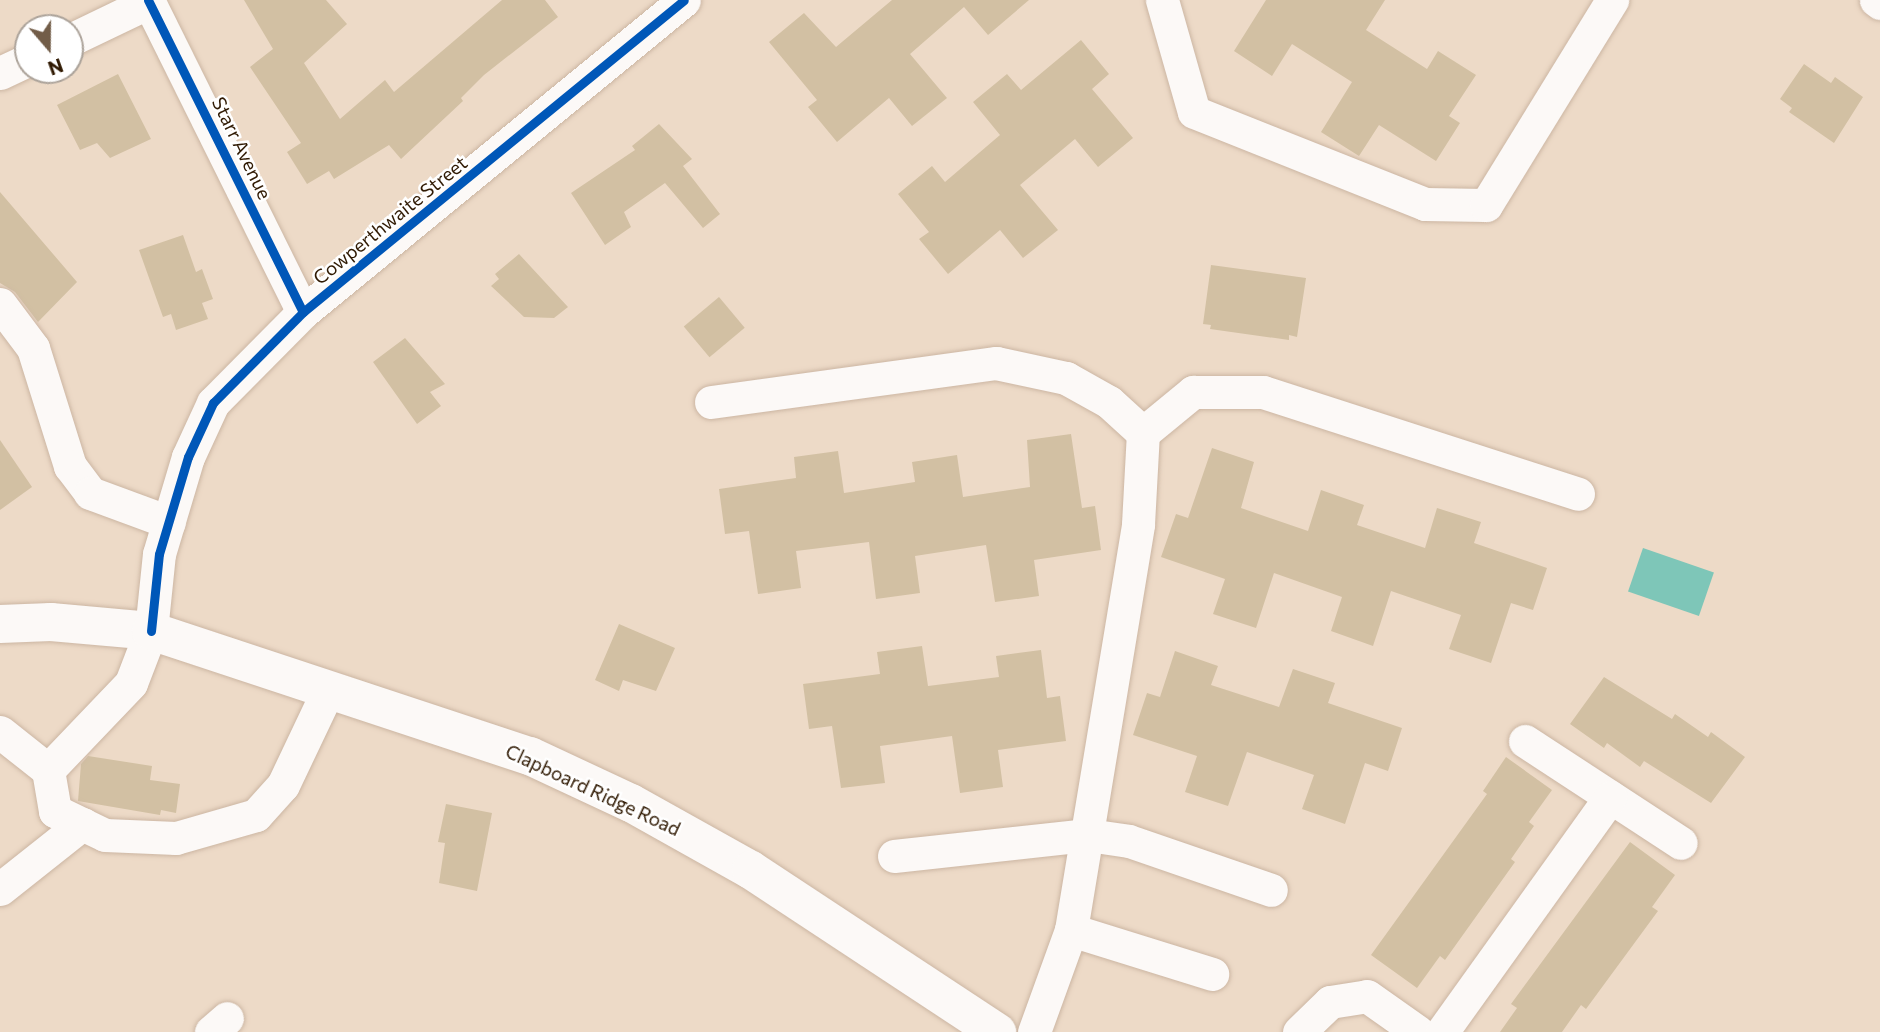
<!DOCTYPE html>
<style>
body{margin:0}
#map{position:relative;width:1880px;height:1032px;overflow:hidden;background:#eddac7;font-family:Commissioner,sans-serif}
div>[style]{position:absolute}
.water>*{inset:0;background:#7ec6b8;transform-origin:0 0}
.building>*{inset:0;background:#d2c0a3;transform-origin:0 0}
.roads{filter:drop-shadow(0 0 2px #ccb6a3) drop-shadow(0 0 2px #ccb6a3)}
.minor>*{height:33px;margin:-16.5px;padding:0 16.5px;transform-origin:16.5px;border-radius:16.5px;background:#fcf9f7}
.major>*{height:38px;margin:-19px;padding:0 19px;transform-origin:19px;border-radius:19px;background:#fcf9f7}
.cycleway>*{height:9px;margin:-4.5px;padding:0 4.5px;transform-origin:4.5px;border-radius:4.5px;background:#0057b8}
span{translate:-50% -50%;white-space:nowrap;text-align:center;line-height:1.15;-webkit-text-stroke:5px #fff;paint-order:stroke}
.street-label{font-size:19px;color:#301a03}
.north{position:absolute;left:14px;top:14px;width:70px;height:70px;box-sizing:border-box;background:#fff;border:2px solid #aca39a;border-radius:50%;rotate:160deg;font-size:19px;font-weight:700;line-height:28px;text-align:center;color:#301a03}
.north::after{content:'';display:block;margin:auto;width:24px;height:32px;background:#725d48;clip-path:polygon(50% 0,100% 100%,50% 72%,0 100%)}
</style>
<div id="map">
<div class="water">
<div style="left:1643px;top:548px;width:75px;height:46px;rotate:19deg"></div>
</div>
<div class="building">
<div style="clip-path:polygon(244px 0,326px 0,347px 24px,304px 63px,340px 119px,385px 80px,394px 92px,502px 0,545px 0,558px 17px,484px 75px,461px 98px,463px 101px,401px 159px,389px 145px,334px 179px,329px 171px,307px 184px,287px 152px,301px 143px,250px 67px,273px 49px)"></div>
<div style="clip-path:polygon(892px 0,1029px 0,988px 35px,964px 7px,910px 54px,947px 98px,912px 126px,889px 98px,837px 142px,808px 107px,817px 100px,769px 42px,804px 13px,836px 47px)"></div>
<div style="clip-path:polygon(1266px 0,1385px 0,1366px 30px,1427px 69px,1438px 51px,1476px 75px,1449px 116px,1460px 123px,1436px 161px,1379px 125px,1359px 156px,1321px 132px,1352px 82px,1292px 44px,1272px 76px,1234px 51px)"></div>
<div style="clip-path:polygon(1081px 40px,1109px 74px,1092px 89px,1133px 138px,1098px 167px,1075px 139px,1020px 185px,1058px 230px,1023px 258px,1000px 230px,948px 274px,919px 239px,929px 232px,898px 194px,932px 166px,945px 182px,1000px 135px,973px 102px,1007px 74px,1021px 90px)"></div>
<div style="clip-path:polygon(1804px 64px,1831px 83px,1835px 77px,1863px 97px,1834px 143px,1789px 112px,1792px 108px,1780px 99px)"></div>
<div style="clip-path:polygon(118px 74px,151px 139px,110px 158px,97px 143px,80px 150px,57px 105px)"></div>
<div style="clip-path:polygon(659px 124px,692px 159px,683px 166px,720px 214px,703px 228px,665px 183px,624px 212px,631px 227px,605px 245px,571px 193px,635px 150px,632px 146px)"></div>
<div style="clip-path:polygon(0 192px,77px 282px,38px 322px,15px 292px,0 283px)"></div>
<div style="clip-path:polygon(183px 235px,196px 272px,202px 269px,213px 299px,202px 303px,208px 319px,176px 330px,171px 314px,163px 317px,139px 250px)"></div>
<div style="clip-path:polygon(519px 254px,568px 307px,554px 318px,524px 317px,491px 286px,499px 279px,495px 274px)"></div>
<div style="clip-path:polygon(1211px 265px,1306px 278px,1297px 337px,1289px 335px,1289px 340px,1210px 329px,1211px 325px,1203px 324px)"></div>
<div style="left:719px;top:297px;width:40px;height:46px;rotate:50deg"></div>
<div style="clip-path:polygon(405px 338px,445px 384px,430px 392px,441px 406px,417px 424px,373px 362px)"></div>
<div style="clip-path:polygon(1071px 434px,1082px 508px,1095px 506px,1101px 550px,1034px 560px,1039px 596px,995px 602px,986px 545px,915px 556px,920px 593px,876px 599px,869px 542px,796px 551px,801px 588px,758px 594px,749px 531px,725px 534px,719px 489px,796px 478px,794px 457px,838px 451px,844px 493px,915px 482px,912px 462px,957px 455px,963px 497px,1030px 487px,1027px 440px)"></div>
<div style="clip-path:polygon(0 440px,32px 487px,0 510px)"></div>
<div style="clip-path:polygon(1212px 448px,1254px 462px,1241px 508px,1308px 531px,1321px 490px,1364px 505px,1357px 525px,1425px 548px,1437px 508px,1481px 522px,1474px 543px,1547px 568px,1533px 610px,1511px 603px,1491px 663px,1449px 649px,1461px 615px,1391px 591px,1373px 646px,1331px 631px,1342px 597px,1274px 573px,1256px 628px,1213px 614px,1225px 579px,1161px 557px,1176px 514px,1188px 518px)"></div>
<div style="clip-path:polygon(619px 624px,675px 648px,656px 691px,623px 680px,619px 691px,595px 680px)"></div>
<div style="clip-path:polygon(922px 646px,928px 686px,999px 677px,996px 656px,1041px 650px,1047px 698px,1060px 696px,1066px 741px,998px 750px,1003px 787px,960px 793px,952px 736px,880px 746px,885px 783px,841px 788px,832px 726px,809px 729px,803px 684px,880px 674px,877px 652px)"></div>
<div style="clip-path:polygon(1175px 651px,1218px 666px,1211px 685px,1279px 707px,1293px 669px,1335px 683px,1328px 703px,1402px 728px,1388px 771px,1365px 763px,1345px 824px,1302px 809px,1314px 775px,1247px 752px,1228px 806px,1185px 792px,1197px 756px,1133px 735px,1147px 693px,1160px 697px)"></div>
<div style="clip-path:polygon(1604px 677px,1672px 719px,1675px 714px,1708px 737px,1711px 732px,1745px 757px,1711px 803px,1644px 761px,1640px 767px,1607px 743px,1604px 748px,1570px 724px)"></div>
<div style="clip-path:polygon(88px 756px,152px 766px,150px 780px,180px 784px,176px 813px,161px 810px,160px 815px,78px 801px,81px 764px)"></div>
<div style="clip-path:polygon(1506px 757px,1552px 790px,1529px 822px,1534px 826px,1511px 859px,1515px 862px,1445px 960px,1440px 956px,1417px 988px,1371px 955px,1487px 794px,1483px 791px)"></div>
<div style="clip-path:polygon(446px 804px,492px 813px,477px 891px,439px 883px,445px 843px,438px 842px)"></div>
<div style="clip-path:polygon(1630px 842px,1675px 875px,1652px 907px,1658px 911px,1586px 1009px,1581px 1005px,1562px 1032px,1500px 1032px,1517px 1008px,1511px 1004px)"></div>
</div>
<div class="roads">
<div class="minor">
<div style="left:148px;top:0;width:348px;rotate:63.6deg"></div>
<div style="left:1162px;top:0;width:116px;rotate:74.1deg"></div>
<div style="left:1194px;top:112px;width:249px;rotate:21.7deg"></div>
<div style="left:1425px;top:204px;width:61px;rotate:0.9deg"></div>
<div style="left:1486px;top:205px;width:241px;rotate:-58.4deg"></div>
<div style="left:1876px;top:0;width:5px;rotate:37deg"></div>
<div style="left:70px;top:40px;width:88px;rotate:-25.7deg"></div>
<div style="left:0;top:73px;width:31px;rotate:-25deg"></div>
<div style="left:0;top:304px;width:55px;rotate:53.1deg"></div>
<div style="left:33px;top:348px;width:124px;rotate:72.6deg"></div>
<div style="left:70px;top:466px;width:34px;rotate:53deg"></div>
<div style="left:90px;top:493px;width:84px;rotate:20.2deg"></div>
<div style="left:711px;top:402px;width:288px;rotate:-7.8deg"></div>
<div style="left:996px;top:363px;width:72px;rotate:12.1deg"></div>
<div style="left:1066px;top:378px;width:49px;rotate:29.2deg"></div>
<div style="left:1109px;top:402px;width:46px;rotate:42.4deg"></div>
<div style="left:1143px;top:433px;width:65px;rotate:-39.4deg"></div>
<div style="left:1193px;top:392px;width:70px"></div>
<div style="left:1263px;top:392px;width:331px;rotate:17.9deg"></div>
<div style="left:0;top:732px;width:61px;rotate:38.4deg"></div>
<div style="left:48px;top:770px;width:42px;rotate:80.3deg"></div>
<div style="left:55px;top:811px;width:55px;rotate:25.6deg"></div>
<div style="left:105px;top:835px;width:71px;rotate:2.4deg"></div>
<div style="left:176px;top:838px;width:83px;rotate:-16deg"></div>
<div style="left:256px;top:815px;width:40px;rotate:-48deg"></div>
<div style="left:283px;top:785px;width:107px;rotate:-64.6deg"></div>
<div style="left:1525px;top:741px;width:186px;rotate:33.2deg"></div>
<div style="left:48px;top:770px;width:120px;rotate:-46.3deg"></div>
<div style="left:131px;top:683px;width:56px;rotate:-69deg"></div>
<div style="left:151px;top:631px;width:77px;rotate:-84.1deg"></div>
<div style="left:159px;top:554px;width:101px;rotate:-73.4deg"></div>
<div style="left:188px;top:457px;width:60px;rotate:-65.2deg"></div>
<div style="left:213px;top:403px;width:128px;rotate:-45.3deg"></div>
<div style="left:303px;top:312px;width:492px;rotate:-39.3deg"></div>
<div style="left:894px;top:856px;width:195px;rotate:-6.2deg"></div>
<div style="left:1088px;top:835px;width:41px;rotate:8.3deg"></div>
<div style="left:1129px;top:841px;width:150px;rotate:19deg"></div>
<div style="left:0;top:889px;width:105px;rotate:-38.4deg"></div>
<div style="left:1071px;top:930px;width:148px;rotate:17.3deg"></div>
<div style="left:211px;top:1032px;width:21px;rotate:-41deg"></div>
<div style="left:1034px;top:1032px;width:109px;rotate:-70.1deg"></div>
<div style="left:1071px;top:930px;width:411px;rotate:-80.6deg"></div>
<div style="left:1138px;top:524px;width:91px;rotate:-86.9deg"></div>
<div style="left:1299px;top:1032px;width:43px;rotate:-44.1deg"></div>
<div style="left:1330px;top:1002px;width:37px;rotate:-9deg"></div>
<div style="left:1367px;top:996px;width:62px;rotate:35.2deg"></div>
<div style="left:1442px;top:1032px;width:289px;rotate:-54.4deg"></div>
</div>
<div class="major">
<div style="left:0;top:624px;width:51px;rotate:-2.2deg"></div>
<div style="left:51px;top:622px;width:100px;rotate:5.1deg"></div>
<div style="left:151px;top:631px;width:399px;rotate:18.3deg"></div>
<div style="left:530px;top:756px;width:111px;rotate:25deg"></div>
<div style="left:631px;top:803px;width:137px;rotate:29.2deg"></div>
<div style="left:751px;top:870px;width:295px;rotate:33.4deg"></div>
</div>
</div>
<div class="cycleway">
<div style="left:148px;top:0;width:348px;rotate:63.6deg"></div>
<div style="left:151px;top:631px;width:77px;rotate:-84.1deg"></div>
<div style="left:159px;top:554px;width:101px;rotate:-73.4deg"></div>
<div style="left:188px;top:457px;width:60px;rotate:-65.2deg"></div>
<div style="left:213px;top:403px;width:128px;rotate:-45.3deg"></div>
<div style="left:303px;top:312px;width:492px;rotate:-39.3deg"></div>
</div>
<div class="street-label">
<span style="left:242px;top:148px;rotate:64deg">Starr Avenue</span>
<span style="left:390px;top:220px;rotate:-39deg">Cowperthwaite Street</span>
<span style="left:593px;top:790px;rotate:25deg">Clapboard Ridge Road</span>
</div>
<div class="north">N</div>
</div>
